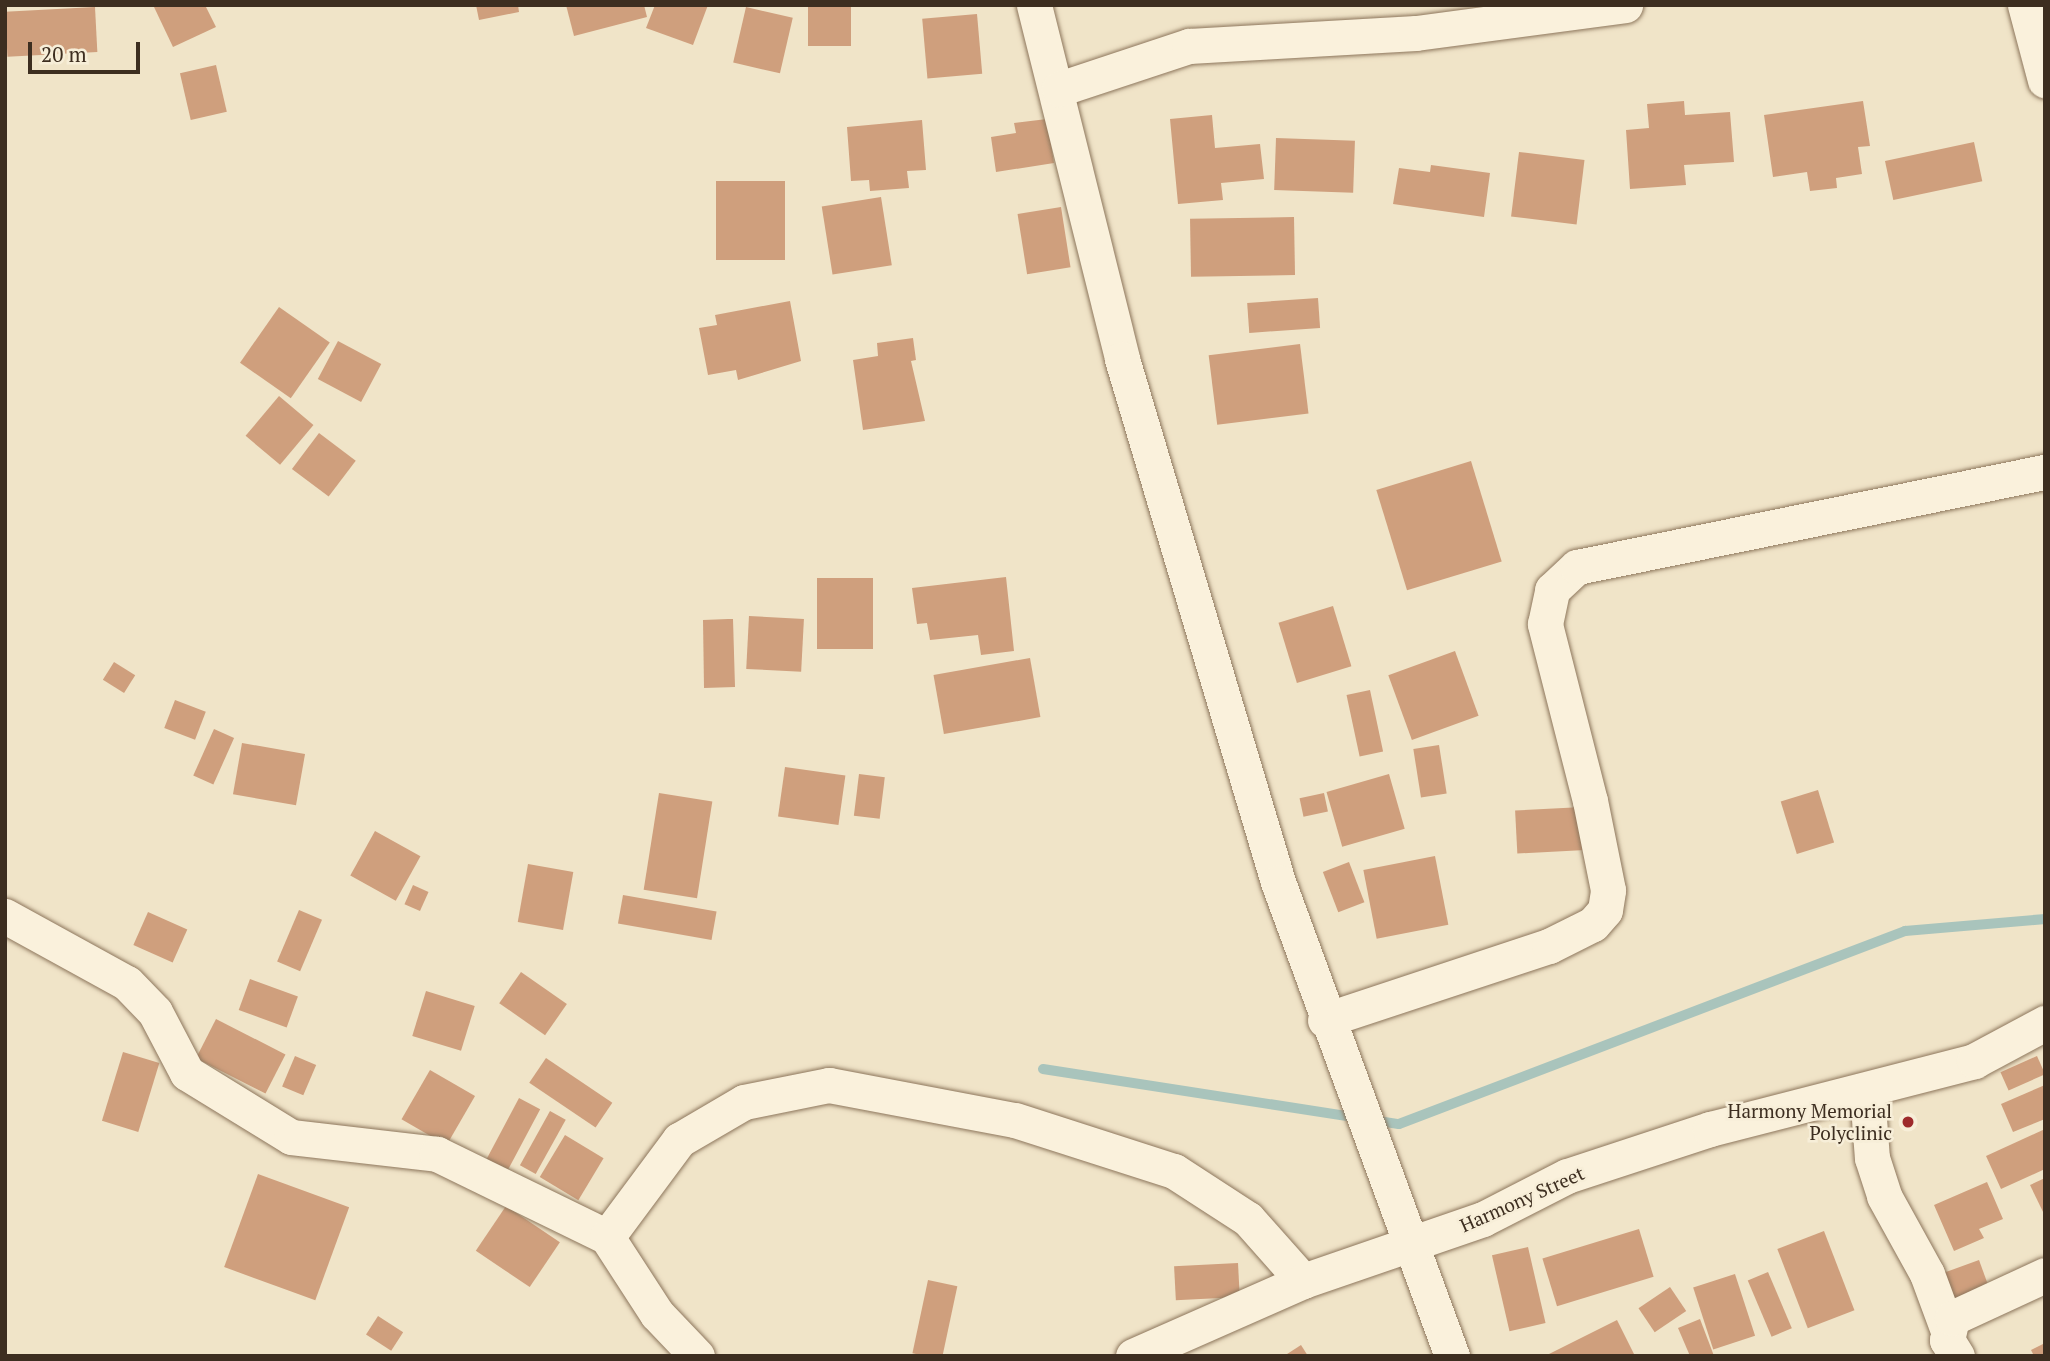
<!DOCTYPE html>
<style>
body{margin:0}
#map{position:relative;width:2050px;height:1361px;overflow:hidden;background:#f0e4c8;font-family:"PT Serif",serif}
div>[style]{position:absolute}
.stream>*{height:10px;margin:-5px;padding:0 5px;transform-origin:5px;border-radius:5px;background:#a9c4bc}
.building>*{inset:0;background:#cf9f7d;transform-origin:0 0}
.roads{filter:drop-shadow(0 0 2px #8d765c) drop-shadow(0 0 2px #8d765c)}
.street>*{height:35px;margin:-17.5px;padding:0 17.5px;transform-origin:17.5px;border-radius:17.5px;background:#faf1dc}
.dots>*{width:19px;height:19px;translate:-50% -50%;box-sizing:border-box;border:4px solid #f7eed8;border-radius:50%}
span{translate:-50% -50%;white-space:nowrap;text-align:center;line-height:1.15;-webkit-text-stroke:5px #f7eed8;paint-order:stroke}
.poi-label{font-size:19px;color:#3d2e20}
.right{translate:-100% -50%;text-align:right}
.street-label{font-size:19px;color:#3d2e20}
.frame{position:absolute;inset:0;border:7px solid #3d2e20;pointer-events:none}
.scale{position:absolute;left:28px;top:42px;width:112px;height:32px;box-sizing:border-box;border:4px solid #3d2e20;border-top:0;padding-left:9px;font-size:21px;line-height:24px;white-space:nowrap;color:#3d2e20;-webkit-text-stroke:5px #f7eed8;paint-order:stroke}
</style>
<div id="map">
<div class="stream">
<div style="left:1043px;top:1069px;width:360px;rotate:8.8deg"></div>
<div style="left:1399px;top:1124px;width:542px;rotate:-20.88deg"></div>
<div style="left:1905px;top:931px;width:141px;rotate:-4.9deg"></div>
</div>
<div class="building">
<div style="clip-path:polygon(205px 5px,216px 27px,173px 47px,154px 7px)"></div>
<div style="clip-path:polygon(476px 5px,518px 5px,519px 12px,479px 20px)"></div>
<div style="clip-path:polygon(566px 5px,644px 5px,647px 17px,574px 36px)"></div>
<div style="clip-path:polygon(655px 5px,708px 5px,693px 45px,646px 28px)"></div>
<div style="left:808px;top:5px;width:43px;height:41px"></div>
<div style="left:95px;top:7px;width:45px;height:90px;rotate:87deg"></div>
<div style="left:746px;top:7px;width:48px;height:57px;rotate:13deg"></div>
<div style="left:977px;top:14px;width:60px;height:55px;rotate:85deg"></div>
<div style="left:216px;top:65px;width:48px;height:37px;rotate:77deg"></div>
<div style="clip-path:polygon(1684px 101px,1685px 115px,1730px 112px,1734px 162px,1684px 165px,1686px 185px,1630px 189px,1626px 130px,1649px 128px,1647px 104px)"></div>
<div style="clip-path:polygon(1863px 101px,1870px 146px,1858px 147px,1862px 174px,1836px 178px,1837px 188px,1810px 191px,1807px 172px,1773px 177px,1764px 115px)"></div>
<div style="clip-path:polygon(1212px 115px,1215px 148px,1260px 144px,1264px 179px,1221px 183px,1223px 200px,1178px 204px,1170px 119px)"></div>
<div style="clip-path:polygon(1047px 119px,1054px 163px,996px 172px,991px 137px,1016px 133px,1014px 123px)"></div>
<div style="clip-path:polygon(922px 120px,926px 170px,907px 171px,909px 188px,870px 191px,869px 180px,851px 181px,847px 127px)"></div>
<div style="left:1276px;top:138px;width:79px;height:52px;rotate:2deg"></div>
<div style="left:1974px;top:142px;width:40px;height:91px;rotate:78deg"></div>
<div style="left:1519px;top:152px;width:66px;height:65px;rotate:7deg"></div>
<div style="clip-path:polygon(1431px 165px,1490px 173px,1484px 217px,1393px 204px,1399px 168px,1430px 172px)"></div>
<div style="left:785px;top:181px;width:79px;height:69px;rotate:90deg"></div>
<div style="left:881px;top:197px;width:69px;height:60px;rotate:81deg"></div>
<div style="left:1061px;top:207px;width:61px;height:44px;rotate:81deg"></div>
<div style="left:1294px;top:217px;width:58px;height:104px;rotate:89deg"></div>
<div style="left:1318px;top:298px;width:30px;height:71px;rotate:86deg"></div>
<div style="clip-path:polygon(790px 301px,801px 361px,738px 380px,736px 370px,708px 375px,699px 328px,717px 325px,715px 315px)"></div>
<div style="left:279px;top:307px;width:62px;height:68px;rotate:35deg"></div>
<div style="clip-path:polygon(913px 338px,916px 360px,911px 361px,925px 421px,863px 430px,853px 360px,878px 356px,877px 343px)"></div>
<div style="left:338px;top:341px;width:49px;height:43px;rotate:28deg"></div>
<div style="left:1300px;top:344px;width:70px;height:92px;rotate:83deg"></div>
<div style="left:279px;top:396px;width:45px;height:52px;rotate:40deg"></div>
<div style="left:319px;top:433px;width:46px;height:45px;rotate:37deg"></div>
<div style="left:1471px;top:461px;width:105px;height:99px;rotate:73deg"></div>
<div style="clip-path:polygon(1006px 577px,1014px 651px,981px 655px,978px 635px,930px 640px,927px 623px,917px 624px,912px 588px)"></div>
<div style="left:817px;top:578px;width:56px;height:71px"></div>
<div style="left:1333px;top:606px;width:63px;height:57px;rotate:73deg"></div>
<div style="left:749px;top:616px;width:55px;height:53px;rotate:3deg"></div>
<div style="clip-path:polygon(728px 619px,733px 619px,735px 687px,704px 688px,703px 620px)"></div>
<div style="left:1455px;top:651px;width:69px;height:71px;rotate:70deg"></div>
<div style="left:1030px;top:658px;width:60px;height:98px;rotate:80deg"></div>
<div style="left:114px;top:662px;width:25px;height:21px;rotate:32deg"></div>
<div style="left:1370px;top:690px;width:63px;height:24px;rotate:78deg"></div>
<div style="left:175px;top:700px;width:33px;height:30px;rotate:21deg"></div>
<div style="left:214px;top:729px;width:22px;height:51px;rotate:24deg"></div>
<div style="left:242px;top:743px;width:64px;height:52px;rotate:10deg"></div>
<div style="left:1439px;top:745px;width:49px;height:26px;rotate:81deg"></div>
<div style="left:785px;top:767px;width:61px;height:50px;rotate:8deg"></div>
<div style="left:859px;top:774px;width:26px;height:42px;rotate:7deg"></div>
<div style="left:1389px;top:774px;width:57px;height:65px;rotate:74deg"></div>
<div style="left:1818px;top:790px;width:55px;height:39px;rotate:73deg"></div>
<div style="left:659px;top:793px;width:54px;height:98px;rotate:9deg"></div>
<div style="left:1324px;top:793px;width:19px;height:25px;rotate:78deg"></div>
<div style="left:1583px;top:807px;width:43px;height:68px;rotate:87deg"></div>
<div style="left:375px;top:831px;width:52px;height:51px;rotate:29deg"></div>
<div style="left:1435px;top:856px;width:70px;height:73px;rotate:79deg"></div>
<div style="left:1349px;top:862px;width:43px;height:28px;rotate:69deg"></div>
<div style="left:528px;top:864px;width:46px;height:59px;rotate:10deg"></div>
<div style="left:413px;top:885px;width:17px;height:21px;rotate:24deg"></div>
<div style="left:623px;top:895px;width:95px;height:29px;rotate:10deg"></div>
<div style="left:299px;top:910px;width:25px;height:56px;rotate:23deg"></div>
<div style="left:148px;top:912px;width:43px;height:36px;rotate:24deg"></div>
<div style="left:521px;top:972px;width:56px;height:38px;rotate:35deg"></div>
<div style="left:250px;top:979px;width:51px;height:33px;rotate:20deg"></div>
<div style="left:426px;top:991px;width:51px;height:47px;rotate:17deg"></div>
<div style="left:216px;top:1019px;width:78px;height:44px;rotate:27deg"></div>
<div style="left:123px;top:1052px;width:38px;height:72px;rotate:17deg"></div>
<div style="left:295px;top:1056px;width:23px;height:33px;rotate:23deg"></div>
<div style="left:2037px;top:1056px;width:20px;height:40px;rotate:66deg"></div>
<div style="left:546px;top:1058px;width:80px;height:30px;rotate:34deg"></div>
<div style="left:430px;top:1070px;width:52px;height:57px;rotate:30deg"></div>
<div style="clip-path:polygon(2045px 1085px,2045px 1119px,2013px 1132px,2001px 1104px)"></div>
<div style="left:519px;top:1098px;width:24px;height:69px;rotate:28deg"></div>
<div style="left:550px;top:1111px;width:18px;height:62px;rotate:29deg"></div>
<div style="clip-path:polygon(2045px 1129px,2045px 1169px,2001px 1189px,1986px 1156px)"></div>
<div style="left:565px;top:1135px;width:45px;height:49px;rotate:31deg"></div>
<div style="left:258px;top:1174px;width:97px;height:99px;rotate:20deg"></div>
<div style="clip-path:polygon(2045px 1178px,2045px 1216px,2030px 1185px)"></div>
<div style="clip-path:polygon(1987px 1182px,2003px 1219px,1979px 1229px,1984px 1238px,1954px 1251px,1934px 1205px)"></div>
<div style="left:506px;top:1206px;width:65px;height:54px;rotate:34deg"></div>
<div style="left:1639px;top:1229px;width:50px;height:101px;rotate:73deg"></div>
<div style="left:1824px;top:1231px;width:85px;height:50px;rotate:69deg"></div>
<div style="left:1528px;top:1247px;width:78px;height:37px;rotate:77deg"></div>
<div style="left:1979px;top:1260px;width:30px;height:39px;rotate:70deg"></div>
<div style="left:1238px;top:1263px;width:34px;height:64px;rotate:87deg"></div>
<div style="left:1768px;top:1272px;width:61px;height:22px;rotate:67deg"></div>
<div style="left:1735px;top:1274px;width:65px;height:44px;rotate:72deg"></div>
<div style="left:928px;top:1280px;width:30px;height:75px;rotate:12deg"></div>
<div style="left:1670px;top:1287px;width:29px;height:38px;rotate:56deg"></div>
<div style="left:378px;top:1316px;width:30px;height:22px;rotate:33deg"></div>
<div style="clip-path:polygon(1700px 1319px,1711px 1348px,1714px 1356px,1690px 1356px,1678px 1328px)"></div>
<div style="clip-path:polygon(1617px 1320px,1635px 1356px,1545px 1356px)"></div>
<div style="clip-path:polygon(2045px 1343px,2045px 1356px,2034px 1356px,2031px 1350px)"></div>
<div style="clip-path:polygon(1301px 1345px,1308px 1356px,1284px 1356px)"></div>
</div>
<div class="roads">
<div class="street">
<div style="left:1034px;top:5px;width:365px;rotate:76deg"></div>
<div style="left:1122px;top:359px;width:546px;rotate:73.39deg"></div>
<div style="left:1278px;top:882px;width:505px;rotate:69.84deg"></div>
<div style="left:2025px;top:5px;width:78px;rotate:75.1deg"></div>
<div style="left:1059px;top:89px;width:137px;rotate:-18.3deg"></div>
<div style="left:1189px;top:46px;width:227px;rotate:-3.3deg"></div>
<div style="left:1416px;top:33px;width:211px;rotate:-7.6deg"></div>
<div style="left:5px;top:916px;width:139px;rotate:28.8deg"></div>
<div style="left:127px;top:983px;width:40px;rotate:46deg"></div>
<div style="left:155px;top:1012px;width:69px;rotate:62.3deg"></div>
<div style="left:187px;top:1073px;width:122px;rotate:31.6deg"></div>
<div style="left:291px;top:1137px;width:147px;rotate:6.6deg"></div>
<div style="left:437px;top:1154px;width:189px;rotate:26deg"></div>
<div style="left:607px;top:1237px;width:92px;rotate:57deg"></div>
<div style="left:657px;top:1314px;width:58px;rotate:46.4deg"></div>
<div style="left:1325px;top:1020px;width:236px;rotate:-18.3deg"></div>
<div style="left:1549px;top:946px;width:49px;rotate:-26.6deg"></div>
<div style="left:1593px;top:924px;width:18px;rotate:-49deg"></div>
<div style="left:1605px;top:910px;width:20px;rotate:-81deg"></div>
<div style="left:1608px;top:890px;width:91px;rotate:-101.4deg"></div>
<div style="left:1590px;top:801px;width:183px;rotate:-104.3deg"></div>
<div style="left:1545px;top:624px;width:35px;rotate:-78deg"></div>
<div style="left:1552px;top:590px;width:34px;rotate:-43deg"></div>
<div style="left:1577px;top:567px;width:478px;rotate:-11.5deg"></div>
<div style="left:1867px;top:1092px;width:66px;rotate:85.7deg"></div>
<div style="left:1872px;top:1158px;width:40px;rotate:72deg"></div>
<div style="left:1884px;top:1196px;width:89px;rotate:61.1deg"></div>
<div style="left:1927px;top:1274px;width:58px;rotate:69.7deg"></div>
<div style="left:607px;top:1237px;width:121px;rotate:-53.4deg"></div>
<div style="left:679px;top:1140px;width:75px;rotate:-30.3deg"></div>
<div style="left:744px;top:1102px;width:87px;rotate:-11.3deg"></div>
<div style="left:829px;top:1085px;width:189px;rotate:10.7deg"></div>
<div style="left:1015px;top:1120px;width:167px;rotate:17.8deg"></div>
<div style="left:1174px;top:1171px;width:88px;rotate:33deg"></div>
<div style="left:1248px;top:1219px;width:83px;rotate:48.4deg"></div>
<div style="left:1133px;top:1356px;width:186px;rotate:-23.8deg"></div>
<div style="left:1303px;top:1281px;width:190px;rotate:-19deg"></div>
<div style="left:1483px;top:1219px;width:94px;rotate:-27.1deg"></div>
<div style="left:1567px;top:1176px;width:151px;rotate:-18.2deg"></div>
<div style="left:1710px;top:1129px;width:273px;rotate:-14.4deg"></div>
<div style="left:1974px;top:1061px;width:81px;rotate:-28.2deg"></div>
<div style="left:1957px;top:1356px;width:19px;rotate:-122deg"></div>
<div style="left:1947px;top:1340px;width:23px;rotate:-77deg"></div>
<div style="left:1952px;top:1318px;width:102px;rotate:-24.8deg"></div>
</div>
</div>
<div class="dots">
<div style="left:1908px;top:1122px;background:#9e2a2b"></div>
</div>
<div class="poi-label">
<span class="right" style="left:1892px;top:1122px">Harmony Memorial<br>Polyclinic</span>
</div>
<div class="street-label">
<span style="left:1522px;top:1199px;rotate:-24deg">Harmony Street</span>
</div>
<div class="frame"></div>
<div class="scale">20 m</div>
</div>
